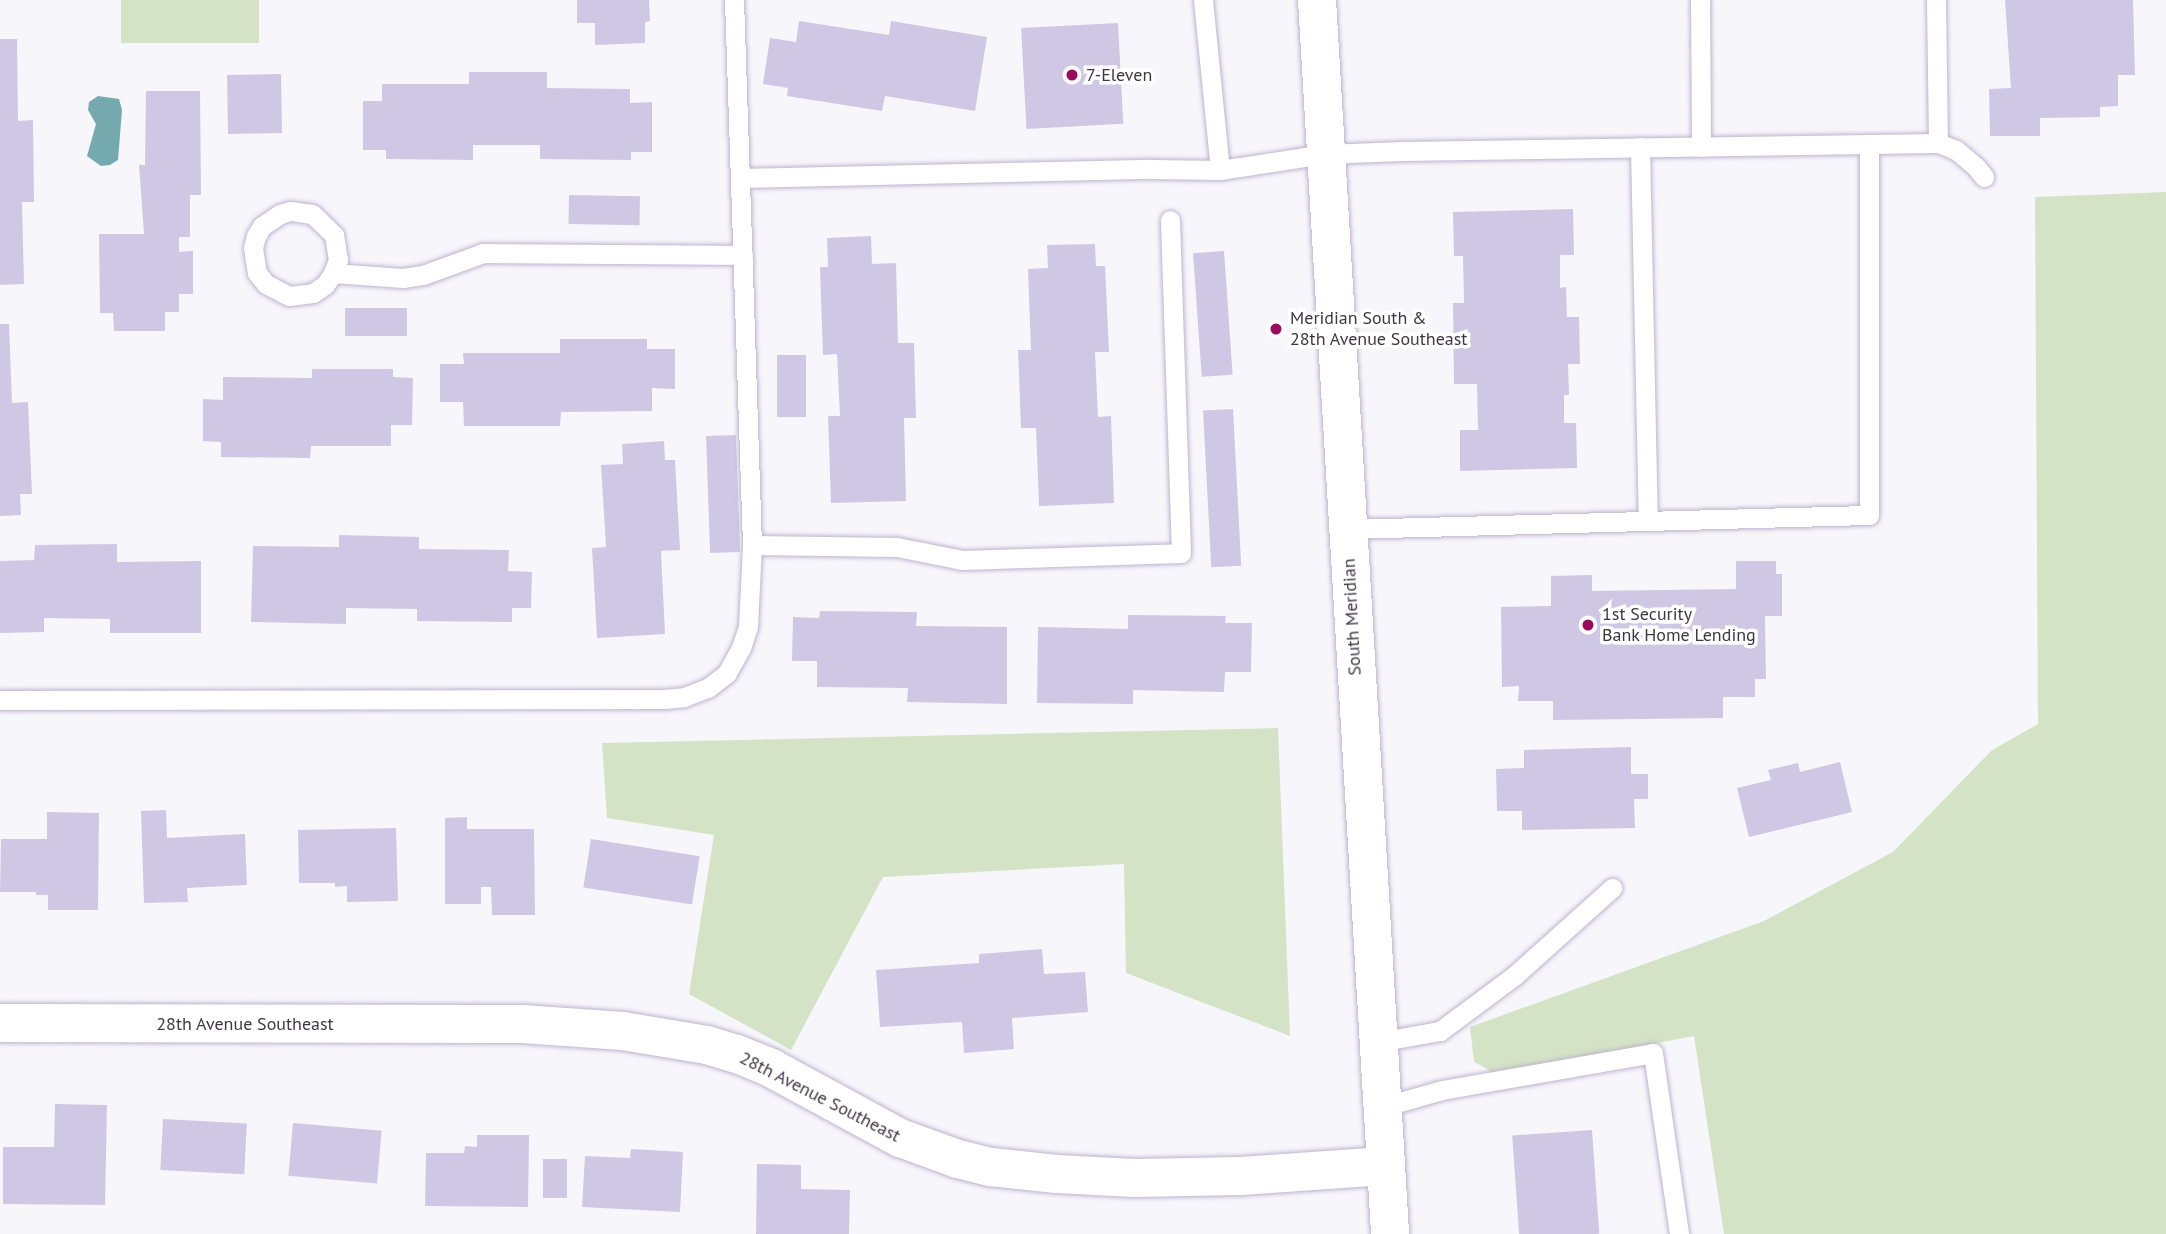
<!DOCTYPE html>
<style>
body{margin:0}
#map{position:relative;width:2166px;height:1234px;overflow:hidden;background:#f7f6fb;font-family:"PT Sans",sans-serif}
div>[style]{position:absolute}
.green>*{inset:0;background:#d4e3c5;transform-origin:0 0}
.water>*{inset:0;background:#74a9ae}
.building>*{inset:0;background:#cfc8e4;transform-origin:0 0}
.roads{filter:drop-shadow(0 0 2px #bdb4ce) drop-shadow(0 0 2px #bdb4ce)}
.service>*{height:19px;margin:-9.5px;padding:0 9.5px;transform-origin:9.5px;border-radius:9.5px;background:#fff}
.minor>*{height:38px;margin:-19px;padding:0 19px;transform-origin:19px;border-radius:19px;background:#fff}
.primary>*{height:38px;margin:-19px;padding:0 19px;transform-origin:19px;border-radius:19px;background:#fff}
.dots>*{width:19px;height:19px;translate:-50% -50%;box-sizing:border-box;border:4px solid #fff;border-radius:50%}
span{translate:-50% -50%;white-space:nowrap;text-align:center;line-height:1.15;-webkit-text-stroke:7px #fff;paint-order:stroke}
.poi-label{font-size:18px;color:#3c3843}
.left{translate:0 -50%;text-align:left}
.street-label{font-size:18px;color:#3c3843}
</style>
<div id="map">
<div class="green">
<div style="left:121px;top:0;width:138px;height:43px"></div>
<div style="clip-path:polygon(2166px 192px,2166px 1234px,1724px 1234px,1694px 1036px,1497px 1074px,1474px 1062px,1470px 1027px,1764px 921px,1893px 852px,1992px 750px,2038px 724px,2035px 197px)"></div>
<div style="clip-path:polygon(1278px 728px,1290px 1036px,1126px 973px,1124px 864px,883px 877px,791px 1050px,689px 994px,714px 835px,607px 818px,602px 743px)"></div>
</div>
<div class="water">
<div style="clip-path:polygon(98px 96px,119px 99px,122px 110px,118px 160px,110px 165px,101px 166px,87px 156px,96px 124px,88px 110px,89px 102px)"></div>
</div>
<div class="building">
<div style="clip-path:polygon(577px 0,649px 0,650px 21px,645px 22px,645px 43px,595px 45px,595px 23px,577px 23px)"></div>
<div style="clip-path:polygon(2005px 0,2133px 0,2135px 75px,2118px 75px,2118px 106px,2100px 107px,2100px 117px,2040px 118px,2040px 136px,1990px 136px,1989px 89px,2011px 88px)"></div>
<div style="clip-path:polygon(799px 21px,889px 35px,891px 21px,987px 37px,975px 111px,885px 96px,882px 111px,787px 96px,788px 88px,763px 84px,770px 38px,796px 42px)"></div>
<div style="left:1118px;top:23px;width:101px;height:97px;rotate:87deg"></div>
<div style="clip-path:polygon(0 39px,17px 39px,18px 121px,33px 120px,34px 202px,22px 202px,24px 284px,0 285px)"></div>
<div style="clip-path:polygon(469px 72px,547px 72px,547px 88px,630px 89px,630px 103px,652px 102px,652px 152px,631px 152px,631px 160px,540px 159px,540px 145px,473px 145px,473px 160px,386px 159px,386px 150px,363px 150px,363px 101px,382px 101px,382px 84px,469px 84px)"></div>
<div style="left:281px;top:74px;width:59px;height:54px;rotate:89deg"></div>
<div style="clip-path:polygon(146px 91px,200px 91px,201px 195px,190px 195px,190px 237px,179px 237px,179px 252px,193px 251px,193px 294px,179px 294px,179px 312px,165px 312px,165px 331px,114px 331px,113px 313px,100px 313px,99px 234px,144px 234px,139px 165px,145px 165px)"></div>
<div style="left:569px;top:195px;width:71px;height:29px;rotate:1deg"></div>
<div style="clip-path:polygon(1573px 209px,1574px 255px,1560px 255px,1560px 288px,1566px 287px,1567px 317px,1579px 317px,1580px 364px,1568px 364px,1569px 395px,1564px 395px,1564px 423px,1576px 423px,1577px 468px,1460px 471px,1460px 430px,1478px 430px,1477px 384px,1454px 384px,1453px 303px,1464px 303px,1463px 256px,1454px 256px,1453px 212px)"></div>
<div style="clip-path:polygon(871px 236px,872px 264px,896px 263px,898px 343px,914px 343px,916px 418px,904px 418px,906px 501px,831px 503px,828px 416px,840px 416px,837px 354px,823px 355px,820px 267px,828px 267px,827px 238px)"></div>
<div style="clip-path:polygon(1095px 244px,1096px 266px,1105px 266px,1109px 352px,1095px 352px,1098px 417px,1111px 416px,1114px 503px,1039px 506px,1036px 428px,1021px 428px,1018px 350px,1031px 350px,1028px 269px,1048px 268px,1047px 245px)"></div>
<div style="left:1224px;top:251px;width:124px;height:31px;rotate:86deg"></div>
<div style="left:407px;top:308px;width:28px;height:62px;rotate:90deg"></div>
<div style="clip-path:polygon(0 324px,9px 324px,12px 403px,28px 402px,32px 494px,20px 494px,21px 515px,0 516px)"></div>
<div style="clip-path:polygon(560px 339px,647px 339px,647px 349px,675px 349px,675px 389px,652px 388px,652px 411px,561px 412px,560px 426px,464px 426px,463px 402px,440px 402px,440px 364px,464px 364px,463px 353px,560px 353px)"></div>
<div style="left:777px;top:355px;width:29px;height:62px"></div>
<div style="clip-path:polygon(312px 369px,393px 369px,393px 377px,413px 378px,412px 425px,391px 425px,391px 446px,311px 446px,310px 458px,221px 457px,221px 442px,203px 441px,203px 399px,223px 400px,223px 377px,312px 378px)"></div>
<div style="left:1233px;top:409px;width:157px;height:30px;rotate:87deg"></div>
<div style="left:736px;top:435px;width:117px;height:30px;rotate:88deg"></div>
<div style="clip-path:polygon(664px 441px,665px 460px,675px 460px,680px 550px,661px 551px,665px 634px,597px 638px,592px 548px,606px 547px,601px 465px,623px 464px,622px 444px)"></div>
<div style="clip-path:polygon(339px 535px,419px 537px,419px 549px,509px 550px,508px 571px,532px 572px,531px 608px,512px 608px,512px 622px,417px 621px,417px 609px,346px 608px,346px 624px,251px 622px,253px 546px,339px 547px)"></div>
<div style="clip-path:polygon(117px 544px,117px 562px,201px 561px,201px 633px,110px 633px,110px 619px,44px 618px,44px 632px,0 633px,0 561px,34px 560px,35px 545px)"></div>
<div style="clip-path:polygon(1736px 561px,1776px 561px,1776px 574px,1782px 574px,1782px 616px,1765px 616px,1766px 679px,1755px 679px,1755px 697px,1723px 697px,1723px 718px,1553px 720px,1553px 701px,1518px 701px,1519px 686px,1502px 687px,1501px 607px,1551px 606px,1551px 576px,1592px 575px,1592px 591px,1736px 589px)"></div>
<div style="clip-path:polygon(820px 611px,917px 612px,916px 626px,1007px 627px,1007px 704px,907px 702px,908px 688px,817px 687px,817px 661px,792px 661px,793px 617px,819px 618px)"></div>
<div style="clip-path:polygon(1128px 615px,1226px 616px,1225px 623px,1252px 623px,1251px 672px,1225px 672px,1224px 692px,1133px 690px,1133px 704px,1037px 703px,1038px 627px,1128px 629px)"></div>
<div style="clip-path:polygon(1631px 747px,1631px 774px,1648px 774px,1648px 799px,1634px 799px,1635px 828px,1522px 830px,1522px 811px,1497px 811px,1496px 769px,1524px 768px,1524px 750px)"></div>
<div style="clip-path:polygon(1840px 762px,1852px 812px,1749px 837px,1737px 788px,1771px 780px,1768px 770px,1798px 763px,1800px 772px)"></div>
<div style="clip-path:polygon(166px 810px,167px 838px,245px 834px,247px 885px,187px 888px,188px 902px,144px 903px,141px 811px)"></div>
<div style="clip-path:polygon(47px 812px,99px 813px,98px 910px,48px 910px,48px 895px,36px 895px,36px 892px,0 892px,1px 839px,47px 839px)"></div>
<div style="clip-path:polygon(467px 817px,467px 829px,534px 829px,535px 915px,492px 915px,491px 887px,481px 887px,481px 904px,445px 904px,445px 818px)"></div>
<div style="clip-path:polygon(396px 828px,398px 901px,347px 902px,347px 886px,335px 887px,335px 883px,299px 883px,298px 830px)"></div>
<div style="left:591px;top:839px;width:110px;height:49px;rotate:9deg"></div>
<div style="clip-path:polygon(1042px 949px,1044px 974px,1085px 972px,1088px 1012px,1012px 1018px,1014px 1049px,964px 1053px,962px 1022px,880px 1027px,876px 970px,979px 963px,979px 954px)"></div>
<div style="clip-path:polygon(55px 1104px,107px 1105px,105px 1205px,3px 1204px,3px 1147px,54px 1147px)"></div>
<div style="left:163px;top:1119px;width:84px;height:51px;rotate:3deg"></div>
<div style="left:293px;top:1123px;width:89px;height:53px;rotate:5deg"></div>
<div style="left:1592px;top:1130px;width:104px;height:80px;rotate:86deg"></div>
<div style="clip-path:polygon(477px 1135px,529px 1135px,528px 1207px,425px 1206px,426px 1153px,464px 1153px,465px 1146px,477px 1147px)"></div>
<div style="clip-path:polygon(631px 1149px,683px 1152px,680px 1212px,582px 1207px,585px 1156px,630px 1158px)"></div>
<div style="left:567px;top:1159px;width:39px;height:24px;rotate:90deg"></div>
<div style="clip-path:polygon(757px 1164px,801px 1165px,801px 1189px,850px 1190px,849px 1234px,756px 1234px)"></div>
</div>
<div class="roads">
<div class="service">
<div style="left:1203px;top:0;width:171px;rotate:84.3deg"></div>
<div style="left:1700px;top:0;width:147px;rotate:89.6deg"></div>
<div style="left:1936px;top:0;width:143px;rotate:89.2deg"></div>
<div style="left:1640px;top:147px;width:374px;rotate:88.8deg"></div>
<div style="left:740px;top:178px;width:412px;rotate:-1.3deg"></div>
<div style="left:1152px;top:169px;width:68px;rotate:0.8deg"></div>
<div style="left:1220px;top:170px;width:106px;rotate:-8.7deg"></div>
<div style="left:1325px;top:154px;width:77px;rotate:-2.2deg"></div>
<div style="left:1402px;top:151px;width:536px;rotate:-0.86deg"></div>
<div style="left:1938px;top:143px;width:19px;rotate:21deg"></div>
<div style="left:1956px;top:150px;width:26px;rotate:40deg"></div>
<div style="left:1976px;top:167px;width:13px;rotate:51deg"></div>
<div style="left:333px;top:273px;width:14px;rotate:-69deg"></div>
<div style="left:338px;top:260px;width:25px;rotate:-99deg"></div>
<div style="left:334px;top:235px;width:30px;rotate:-136deg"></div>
<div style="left:312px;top:214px;width:22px;rotate:-172deg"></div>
<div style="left:290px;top:211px;width:10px;rotate:163deg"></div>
<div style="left:280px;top:214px;width:22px;rotate:146deg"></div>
<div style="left:262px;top:226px;width:12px;rotate:121deg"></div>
<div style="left:256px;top:236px;width:12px;rotate:104deg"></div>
<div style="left:253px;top:248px;width:25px;rotate:81deg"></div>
<div style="left:257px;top:273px;width:14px;rotate:51deg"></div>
<div style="left:266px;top:284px;width:26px;rotate:28deg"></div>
<div style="left:289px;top:296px;width:24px;rotate:-7deg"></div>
<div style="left:313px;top:293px;width:14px;rotate:-34deg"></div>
<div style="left:325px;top:285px;width:14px;rotate:-56deg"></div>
<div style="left:333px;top:273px;width:70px;rotate:4.1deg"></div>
<div style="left:403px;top:278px;width:20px;rotate:-9deg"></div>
<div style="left:423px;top:275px;width:64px;rotate:-20.1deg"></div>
<div style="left:483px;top:253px;width:260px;rotate:0.4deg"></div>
<div style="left:1347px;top:529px;width:522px;rotate:-1.54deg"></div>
<div style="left:1869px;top:515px;width:371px;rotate:-90deg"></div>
<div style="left:752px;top:545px;width:145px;rotate:0.8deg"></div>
<div style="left:897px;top:547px;width:66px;rotate:11.3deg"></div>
<div style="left:962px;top:560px;width:219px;rotate:-1.8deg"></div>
<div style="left:1181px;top:553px;width:333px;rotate:-91.9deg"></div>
<div style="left:0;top:700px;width:663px;rotate:-0.09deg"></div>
<div style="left:663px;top:699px;width:21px;rotate:-5deg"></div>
<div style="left:684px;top:697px;width:26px;rotate:-21deg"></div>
<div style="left:708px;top:688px;width:24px;rotate:-38deg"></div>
<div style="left:727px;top:673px;width:29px;rotate:-61deg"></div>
<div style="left:741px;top:648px;width:22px;rotate:-72deg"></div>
<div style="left:748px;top:627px;width:82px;rotate:-87.2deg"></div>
<div style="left:752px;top:545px;width:545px;rotate:-91.89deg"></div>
<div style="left:1378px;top:1042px;width:63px;rotate:-10.1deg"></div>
<div style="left:1440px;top:1031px;width:92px;rotate:-36.6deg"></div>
<div style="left:1514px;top:976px;width:132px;rotate:-41.9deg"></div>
<div style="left:1382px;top:1107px;width:62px;rotate:-15.8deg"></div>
<div style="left:1442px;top:1090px;width:214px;rotate:-9.9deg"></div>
<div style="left:1653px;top:1053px;width:183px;rotate:81.8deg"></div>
</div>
<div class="minor">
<div style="left:0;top:1023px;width:522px;rotate:0.11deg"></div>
<div style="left:522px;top:1024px;width:101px;rotate:4deg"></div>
<div style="left:623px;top:1031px;width:85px;rotate:9.5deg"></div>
<div style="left:707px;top:1045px;width:31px;rotate:17deg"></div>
<div style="left:737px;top:1054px;width:37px;rotate:22deg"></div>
<div style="left:771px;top:1068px;width:147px;rotate:28.5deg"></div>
<div style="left:900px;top:1138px;width:62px;rotate:19.9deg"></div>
<div style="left:958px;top:1159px;width:34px;rotate:14deg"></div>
<div style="left:991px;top:1167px;width:66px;rotate:6.1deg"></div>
<div style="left:1057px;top:1174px;width:77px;rotate:3deg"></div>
<div style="left:1134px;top:1178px;width:107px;rotate:-1.1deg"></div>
<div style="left:1241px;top:1176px;width:144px;rotate:-4deg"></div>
</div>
<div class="primary">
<div style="left:1317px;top:0;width:1236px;rotate:86.61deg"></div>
</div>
</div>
<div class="dots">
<div style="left:1072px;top:75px;background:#990b5d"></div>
<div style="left:1276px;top:329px;background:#990b5d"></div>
<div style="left:1588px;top:625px;background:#990b5d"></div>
</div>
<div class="poi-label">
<span class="left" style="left:1086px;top:75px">7-Eleven</span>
<span class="left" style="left:1290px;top:329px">Meridian South &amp;<br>28th Avenue Southeast</span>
<span class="left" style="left:1602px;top:625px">1st Security<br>Bank Home Lending</span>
</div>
<div class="street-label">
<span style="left:1352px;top:617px;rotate:-93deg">South Meridian</span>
<span style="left:245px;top:1024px">28th Avenue Southeast</span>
<span style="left:820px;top:1097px;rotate:27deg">28th Avenue Southeast</span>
</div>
</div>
